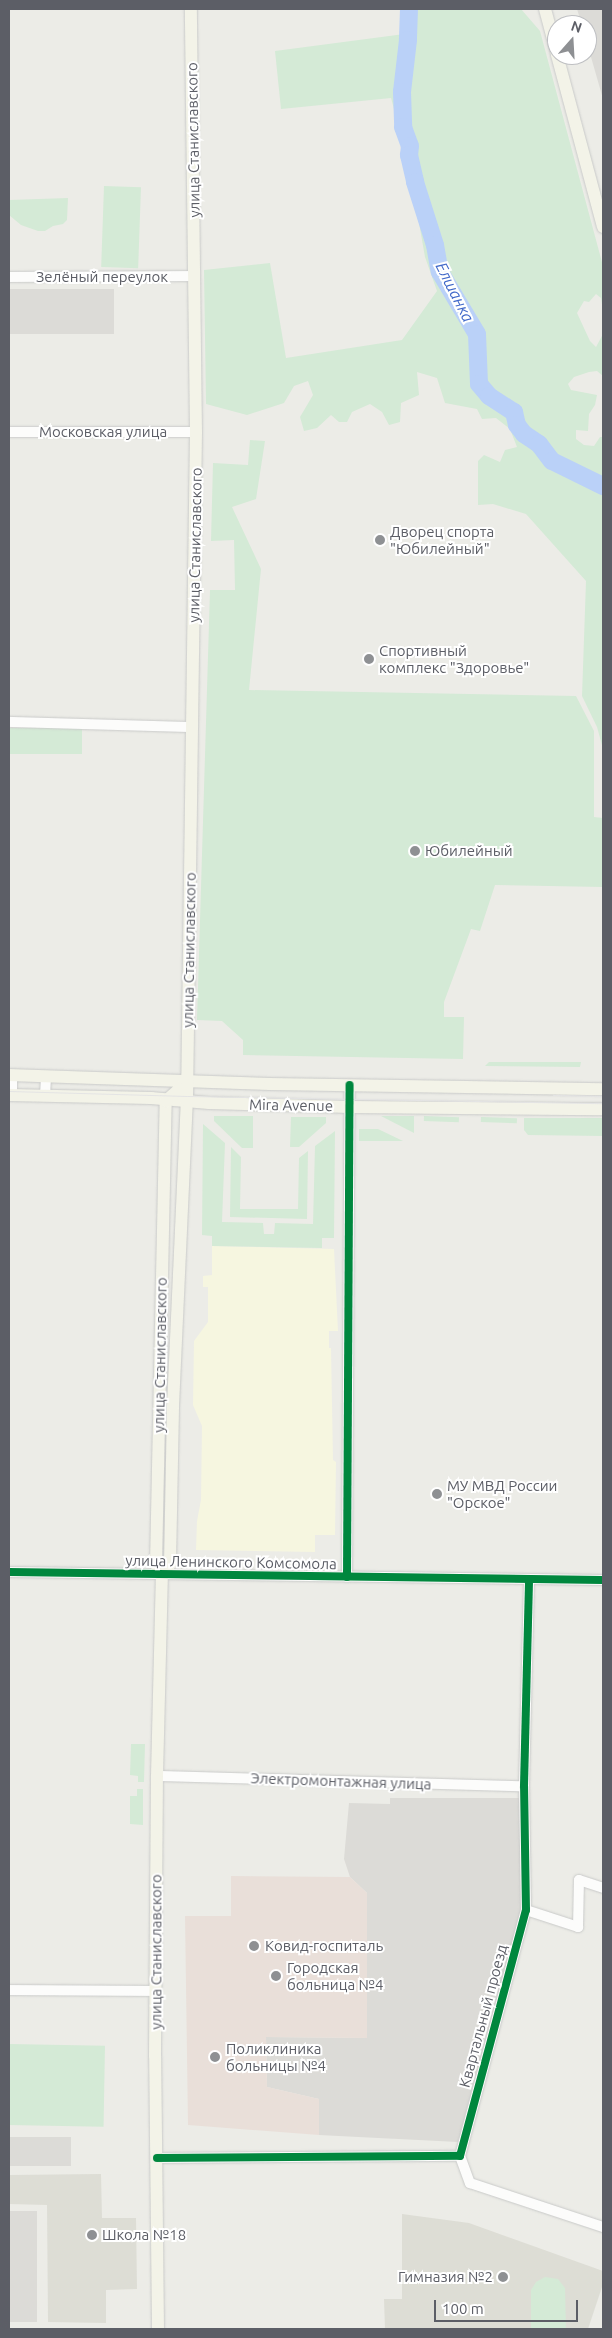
<!DOCTYPE html>
<meta charset="utf-8">
<style>
body{margin:0}
#map{position:relative;width:612px;height:2338px;overflow:hidden;background:#ecece7;font-family:Ubuntu,sans-serif}
div>[style]{position:absolute}
.commercial>*{inset:0;background:#f6f6e0}
.industrial>*{inset:0;background:#dcdbd7;transform-origin:0 0}
.education>*{inset:0;background:#ddddd5}
.medical>*{inset:0;background:#e9dfd9}
.green>*{inset:0;background:#d4ead6;transform-origin:0 0}
.river>*{height:18px;margin:-9px;padding:0 9px;transform-origin:9px;border-radius:9px;background:#bad1f8}
.roads{filter:drop-shadow(0 0 1px #c9cac9) drop-shadow(0 0 1px #c9cac9)}
.minor>*{height:10px;margin:-5px;padding:0 5px;transform-origin:5px;border-radius:5px;background:#fcfcfb}
.major>*{height:12px;margin:-6px;padding:0 6px;transform-origin:6px;border-radius:6px;background:#f3f3e8}
.tram>*{height:1px;margin:-0.5px;padding:0 0.5px;transform-origin:0.5px;border-radius:0.5px;background:#e4e4e4}
.cycleway>*{height:8px;margin:-4px;padding:0 4px;transform-origin:4px;border-radius:4px;background:#00873e}
.dots>*{width:14px;height:14px;translate:-50% -50%;box-sizing:border-box;border:2px solid #fff;border-radius:50%}
span{translate:-50% -50%;white-space:nowrap;text-align:center;line-height:1.15;-webkit-text-stroke:4px #fff;paint-order:stroke}
.street-label{font-size:15px;color:#5c5e66}
.poi-label{font-size:15px;color:#5c5e66}
.left{translate:0 -50%;text-align:left}
.right{translate:-100% -50%;text-align:right}
.water-label{font-size:16px;color:#4068c9;font-style:italic}
.frame{position:absolute;inset:0;border:10px solid #5c5e66;pointer-events:none}
.north{position:absolute;left:547px;top:15px;width:50px;height:50px;box-sizing:border-box;background:#fff;border:1px solid #bebfc2;border-radius:50%;rotate:19deg;font-size:14px;font-weight:700;line-height:20px;text-align:center;color:#5c5e66}
.north::after{content:'';display:block;margin:auto;width:18px;height:22px;background:#8e9093;clip-path:polygon(50% 0,100% 100%,50% 72%,0 100%)}
.scale{position:absolute;left:434px;top:2300px;width:144px;height:22px;box-sizing:border-box;border:2px solid #5c5e66;border-top:0;padding-left:6px;font-size:15px;line-height:18px;white-space:nowrap;color:#5c5e66;-webkit-text-stroke:4px #fff;paint-order:stroke}
</style>
<div id="map">
<div class="commercial">
<div style="clip-path:polygon(212px 1246px,334px 1249px,338px 1331px,329px 1331px,329px 1348px,331px 1348px,333px 1460px,336px 1462px,335px 1535px,315px 1535px,315px 1552px,196px 1550px,197px 1521px,201px 1500px,202px 1426px,193px 1405px,194px 1341px,208px 1322px,208px 1287px,203px 1287px,203px 1276px,212px 1275px)"></div>
</div>
<div class="industrial">
<div style="clip-path:polygon(577px 9px,603px 9px,603px 99px,587px 43px,587px 25px,582px 25px)"></div>
<div style="left:114px;top:289px;width:45px;height:105px;rotate:90deg"></div>
<div style="clip-path:polygon(390px 1798px,519px 1798px,521px 1910px,458px 2142px,319px 2135px,319px 2099px,267px 2087px,266px 2037px,366px 2038px,367px 1893px,350px 1877px,344px 1859px,349px 1803px,390px 1804px)"></div>
<div style="left:71px;top:2137px;width:29px;height:61px;rotate:90deg"></div>
<div style="left:9px;top:2211px;width:28px;height:111px"></div>
</div>
<div class="education">
<div style="clip-path:polygon(101px 2174px,102px 2218px,136px 2218px,137px 2289px,106px 2290px,106px 2323px,48px 2322px,47px 2205px,9px 2204px,9px 2175px)"></div>
<div style="clip-path:polygon(402px 2214px,469px 2223px,603px 2271px,603px 2284px,588px 2329px,385px 2329px,384px 2299px,402px 2299px)"></div>
</div>
<div class="medical">
<div style="clip-path:polygon(231px 1876px,350px 1877px,367px 1893px,367px 2038px,266px 2037px,267px 2087px,319px 2099px,319px 2135px,188px 2125px,185px 1916px,231px 1916px)"></div>
</div>
<div class="green">
<div style="clip-path:polygon(412px 9px,521px 9px,540px 31px,603px 266px,603px 311px,601px 298px,596px 294px,589px 302px,584px 301px,577px 313px,590px 341px,596px 347px,603px 334px,603px 376px,597px 371px,589px 372px,574px 377px,568px 384px,571px 390px,597px 395px,595px 405px,589px 414px,588px 431px,576px 430px,576px 439px,584px 445px,594px 446px,600px 437px,603px 437px,603px 749px,597px 727px,582px 696px,586px 581px,526px 514px,493px 504px,478px 505px,478px 461px,484px 455px,500px 462px,505px 450px,517px 447px,510px 429px,496px 418px,482px 419px,477px 409px,445px 403px,437px 378px,417px 372px,419px 395px,401px 403px,400px 422px,389px 425px,382px 412px,370px 404px,352px 412px,347px 422px,339px 422px,331px 415px,317px 428px,304px 431px,300px 417px,313px 395px,308px 381px,294px 386px,284px 403px,247px 415px,206px 404px,204px 270px,270px 263px,286px 358px,402px 340px,437px 291px,425px 257px,408px 160px,391px 98px,281px 109px,275px 51px,412px 33px)"></div>
<div style="left:104px;top:186px;width:37px;height:81px;rotate:2deg"></div>
<div style="clip-path:polygon(68px 198px,67px 220px,63px 224px,53px 226px,45px 231px,38px 231px,21px 225px,9px 215px,9px 200px)"></div>
<div style="clip-path:polygon(250px 440px,265px 441px,256px 499px,232px 507px,261px 569px,249px 690px,576px 696px,594px 731px,594px 817px,603px 818px,603px 887px,495px 885px,480px 931px,471px 929px,444px 1002px,444px 1017px,464px 1017px,463px 1059px,243px 1055px,243px 1040px,222px 1021px,197px 1020px,210px 590px,235px 590px,234px 540px,211px 541px,213px 463px,248px 465px)"></div>
<div style="left:9px;top:728px;width:73px;height:26px"></div>
<div style="clip-path:polygon(489px 1062px,581px 1062px,580px 1067px,485px 1066px)"></div>
<div style="clip-path:polygon(214px 1116px,253px 1116px,253px 1148px,242px 1148px,214px 1121px)"></div>
<div style="clip-path:polygon(381px 1116px,414px 1116px,414px 1133px)"></div>
<div style="left:424px;top:1116px;width:35px;height:5px;rotate:2deg"></div>
<div style="clip-path:polygon(291px 1117px,326px 1117px,326px 1123px,299px 1147px,290px 1147px)"></div>
<div style="left:481px;top:1117px;width:36px;height:5px;rotate:2deg"></div>
<div style="clip-path:polygon(524px 1118px,603px 1118px,603px 1136px,528px 1135px,524px 1130px)"></div>
<div style="clip-path:polygon(203px 1124px,225px 1143px,222px 1222px,263px 1223px,264px 1234px,274px 1234px,275px 1223px,313px 1224px,315px 1146px,335px 1131px,334px 1238px,322px 1238px,322px 1248px,212px 1246px,212px 1236px,202px 1235px)"></div>
<div style="clip-path:polygon(359px 1129px,378px 1129px,403px 1141px,359px 1141px)"></div>
<div style="clip-path:polygon(231px 1147px,241px 1157px,240px 1209px,298px 1209px,299px 1158px,308px 1151px,307px 1219px,230px 1217px)"></div>
<div style="clip-path:polygon(131px 1744px,145px 1744px,144px 1782px,138px 1782px,138px 1776px,130px 1775px)"></div>
<div style="clip-path:polygon(137px 1789px,143px 1789px,143px 1825px,130px 1824px,130px 1796px,137px 1796px)"></div>
<div style="left:9px;top:2044px;width:96px;height:81px;rotate:1deg"></div>
<div style="clip-path:polygon(545px 2277px,558px 2279px,565px 2288px,566px 2329px,531px 2329px,531px 2290px,536px 2282px)"></div>
</div>
<div class="river">
<div style="left:409px;top:9px;width:31px;rotate:92deg"></div>
<div style="left:408px;top:40px;width:52px;rotate:96.6deg"></div>
<div style="left:402px;top:92px;width:35px;rotate:88deg"></div>
<div style="left:403px;top:127px;width:20px;rotate:70deg"></div>
<div style="left:410px;top:146px;width:9px;rotate:96deg"></div>
<div style="left:409px;top:155px;width:28px;rotate:77deg"></div>
<div style="left:415px;top:182px;width:66px;rotate:72.4deg"></div>
<div style="left:435px;top:245px;width:27px;rotate:80deg"></div>
<div style="left:440px;top:272px;width:72px;rotate:59.2deg"></div>
<div style="left:477px;top:334px;width:50px;rotate:87.7deg"></div>
<div style="left:479px;top:384px;width:16px;rotate:50deg"></div>
<div style="left:489px;top:396px;width:30px;rotate:33deg"></div>
<div style="left:514px;top:412px;width:13px;rotate:77deg"></div>
<div style="left:517px;top:425px;width:11px;rotate:52deg"></div>
<div style="left:524px;top:434px;width:18px;rotate:34deg"></div>
<div style="left:539px;top:444px;width:21px;rotate:53deg"></div>
<div style="left:552px;top:461px;width:57px;rotate:26.1deg"></div>
</div>
<div class="roads">
<div class="minor">
<div style="left:9px;top:277px;width:186px;rotate:-0.3deg"></div>
<div style="left:9px;top:432px;width:187px"></div>
<div style="left:9px;top:722px;width:183px;rotate:1.6deg"></div>
<div style="left:12px;top:1096px;width:20px;rotate:-90deg"></div>
<div style="left:45px;top:1096px;width:19px;rotate:-87deg"></div>
<div style="left:9px;top:1572px;width:594px;rotate:0.77deg"></div>
<div style="left:347px;top:1577px;width:492px;rotate:-89.7deg"></div>
<div style="left:157px;top:1776px;width:367px;rotate:1.6deg"></div>
<div style="left:526px;top:1910px;width:55px;rotate:18.1deg"></div>
<div style="left:578px;top:1927px;width:47px;rotate:-88.8deg"></div>
<div style="left:579px;top:1880px;width:25px;rotate:18deg"></div>
<div style="left:9px;top:1990px;width:147px;rotate:0.4deg"></div>
<div style="left:460px;top:2156px;width:29px;rotate:70deg"></div>
<div style="left:470px;top:2183px;width:140px;rotate:18.3deg"></div>
<div style="left:157px;top:2158px;width:303px;rotate:-0.4deg"></div>
<div style="left:460px;top:2156px;width:255px;rotate:-75deg"></div>
<div style="left:526px;top:1910px;width:124px;rotate:-90.9deg"></div>
<div style="left:524px;top:1786px;width:207px;rotate:-88.6deg"></div>
</div>
<div class="major">
<div style="left:545px;top:9px;width:47px;rotate:75.1deg"></div>
<div style="left:557px;top:55px;width:178px;rotate:75deg"></div>
<div style="left:9px;top:1075px;width:261px;rotate:2deg"></div>
<div style="left:270px;top:1084px;width:333px;rotate:0.9deg"></div>
<div style="left:9px;top:1095px;width:142px;rotate:1.2deg"></div>
<div style="left:151px;top:1098px;width:58px;rotate:4.9deg"></div>
<div style="left:209px;top:1103px;width:141px;rotate:1.6deg"></div>
<div style="left:350px;top:1107px;width:253px;rotate:0.5deg"></div>
<div style="left:162px;top:1575px;width:13px;rotate:-119deg"></div>
<div style="left:156px;top:1564px;width:463px;rotate:-88.8deg"></div>
<div style="left:166px;top:1101px;width:28px;rotate:-42deg"></div>
<div style="left:158px;top:2329px;width:273px;rotate:-90.6deg"></div>
<div style="left:155px;top:2056px;width:280px;rotate:-89.6deg"></div>
<div style="left:157px;top:1776px;width:201px;rotate:-88.6deg"></div>
<div style="left:162px;top:1575px;width:14px;rotate:-54deg"></div>
<div style="left:170px;top:1564px;width:158px;rotate:-88.9deg"></div>
<div style="left:173px;top:1406px;width:305px;rotate:-87.4deg"></div>
<div style="left:187px;top:1101px;width:669px;rotate:-89.23deg"></div>
<div style="left:196px;top:432px;width:423px;rotate:-90.7deg"></div>
</div>
</div>
<div class="tram">
<div style="left:9px;top:1091px;width:178px;rotate:1.6deg"></div>
<div style="left:187px;top:1096px;width:416px;rotate:1deg"></div>
<div style="left:553px;top:1095px;width:50px;rotate:1.1deg"></div>
</div>
<div class="cycleway">
<div style="left:9px;top:1572px;width:594px;rotate:0.77deg"></div>
<div style="left:347px;top:1577px;width:492px;rotate:-89.7deg"></div>
<div style="left:157px;top:2158px;width:303px;rotate:-0.4deg"></div>
<div style="left:460px;top:2156px;width:255px;rotate:-75deg"></div>
<div style="left:526px;top:1910px;width:124px;rotate:-90.9deg"></div>
<div style="left:524px;top:1786px;width:207px;rotate:-88.6deg"></div>
</div>
<div class="dots">
<div style="left:380px;top:540px;background:#8e9093"></div>
<div style="left:369px;top:659px;background:#8e9093"></div>
<div style="left:415px;top:851px;background:#8e9093"></div>
<div style="left:437px;top:1494px;background:#8e9093"></div>
<div style="left:254px;top:1946px;background:#8e9093"></div>
<div style="left:276px;top:1976px;background:#8e9093"></div>
<div style="left:215px;top:2057px;background:#8e9093"></div>
<div style="left:92px;top:2235px;background:#8e9093"></div>
<div style="left:503px;top:2277px;background:#8e9093"></div>
</div>
<div class="street-label">
<span style="left:193px;top:140px;rotate:-91deg">улица Станиславского</span>
<span style="left:102px;top:277px">Зелёный переулок</span>
<span style="left:103px;top:432px">Московская улица</span>
<span style="left:195px;top:545px;rotate:-89deg">улица Станиславского</span>
<span style="left:189px;top:950px;rotate:-89deg">улица Станиславского</span>
<span style="left:291px;top:1105px;rotate:1deg">Mira Avenue</span>
<span style="left:160px;top:1355px;rotate:-89deg">улица Станиславского</span>
<span style="left:231px;top:1562px;rotate:1deg">улица Ленинского Комсомола</span>
<span style="left:341px;top:1781px;rotate:2deg">Электромонтажная улица</span>
<span style="left:156px;top:1952px;rotate:-90deg">улица Станиславского</span>
<span style="left:483px;top:2016px;rotate:-75deg">Квартальный проезд</span>
</div>
<div class="poi-label">
<span class="left" style="left:390px;top:540px">Дворец спорта<br>"Юбилейный"</span>
<span class="left" style="left:379px;top:659px">Спортивный<br>комплекс "Здоровье"</span>
<span class="left" style="left:425px;top:851px">Юбилейный</span>
<span class="left" style="left:447px;top:1494px">МУ МВД России<br>"Орское"</span>
<span class="left" style="left:265px;top:1946px">Ковид-госпиталь</span>
<span class="left" style="left:287px;top:1976px">Городская<br>больница №4</span>
<span class="left" style="left:226px;top:2057px">Поликлиника<br>больницы №4</span>
<span class="left" style="left:102px;top:2235px">Школа №18</span>
<span class="right" style="left:493px;top:2277px">Гимназия №2</span>
</div>
<div class="water-label">
<span style="left:455px;top:292px;rotate:63deg">Елшанка</span>
</div>
<div class="frame"></div>
<div class="north">N</div>
<div class="scale">100 m</div>
</div>
